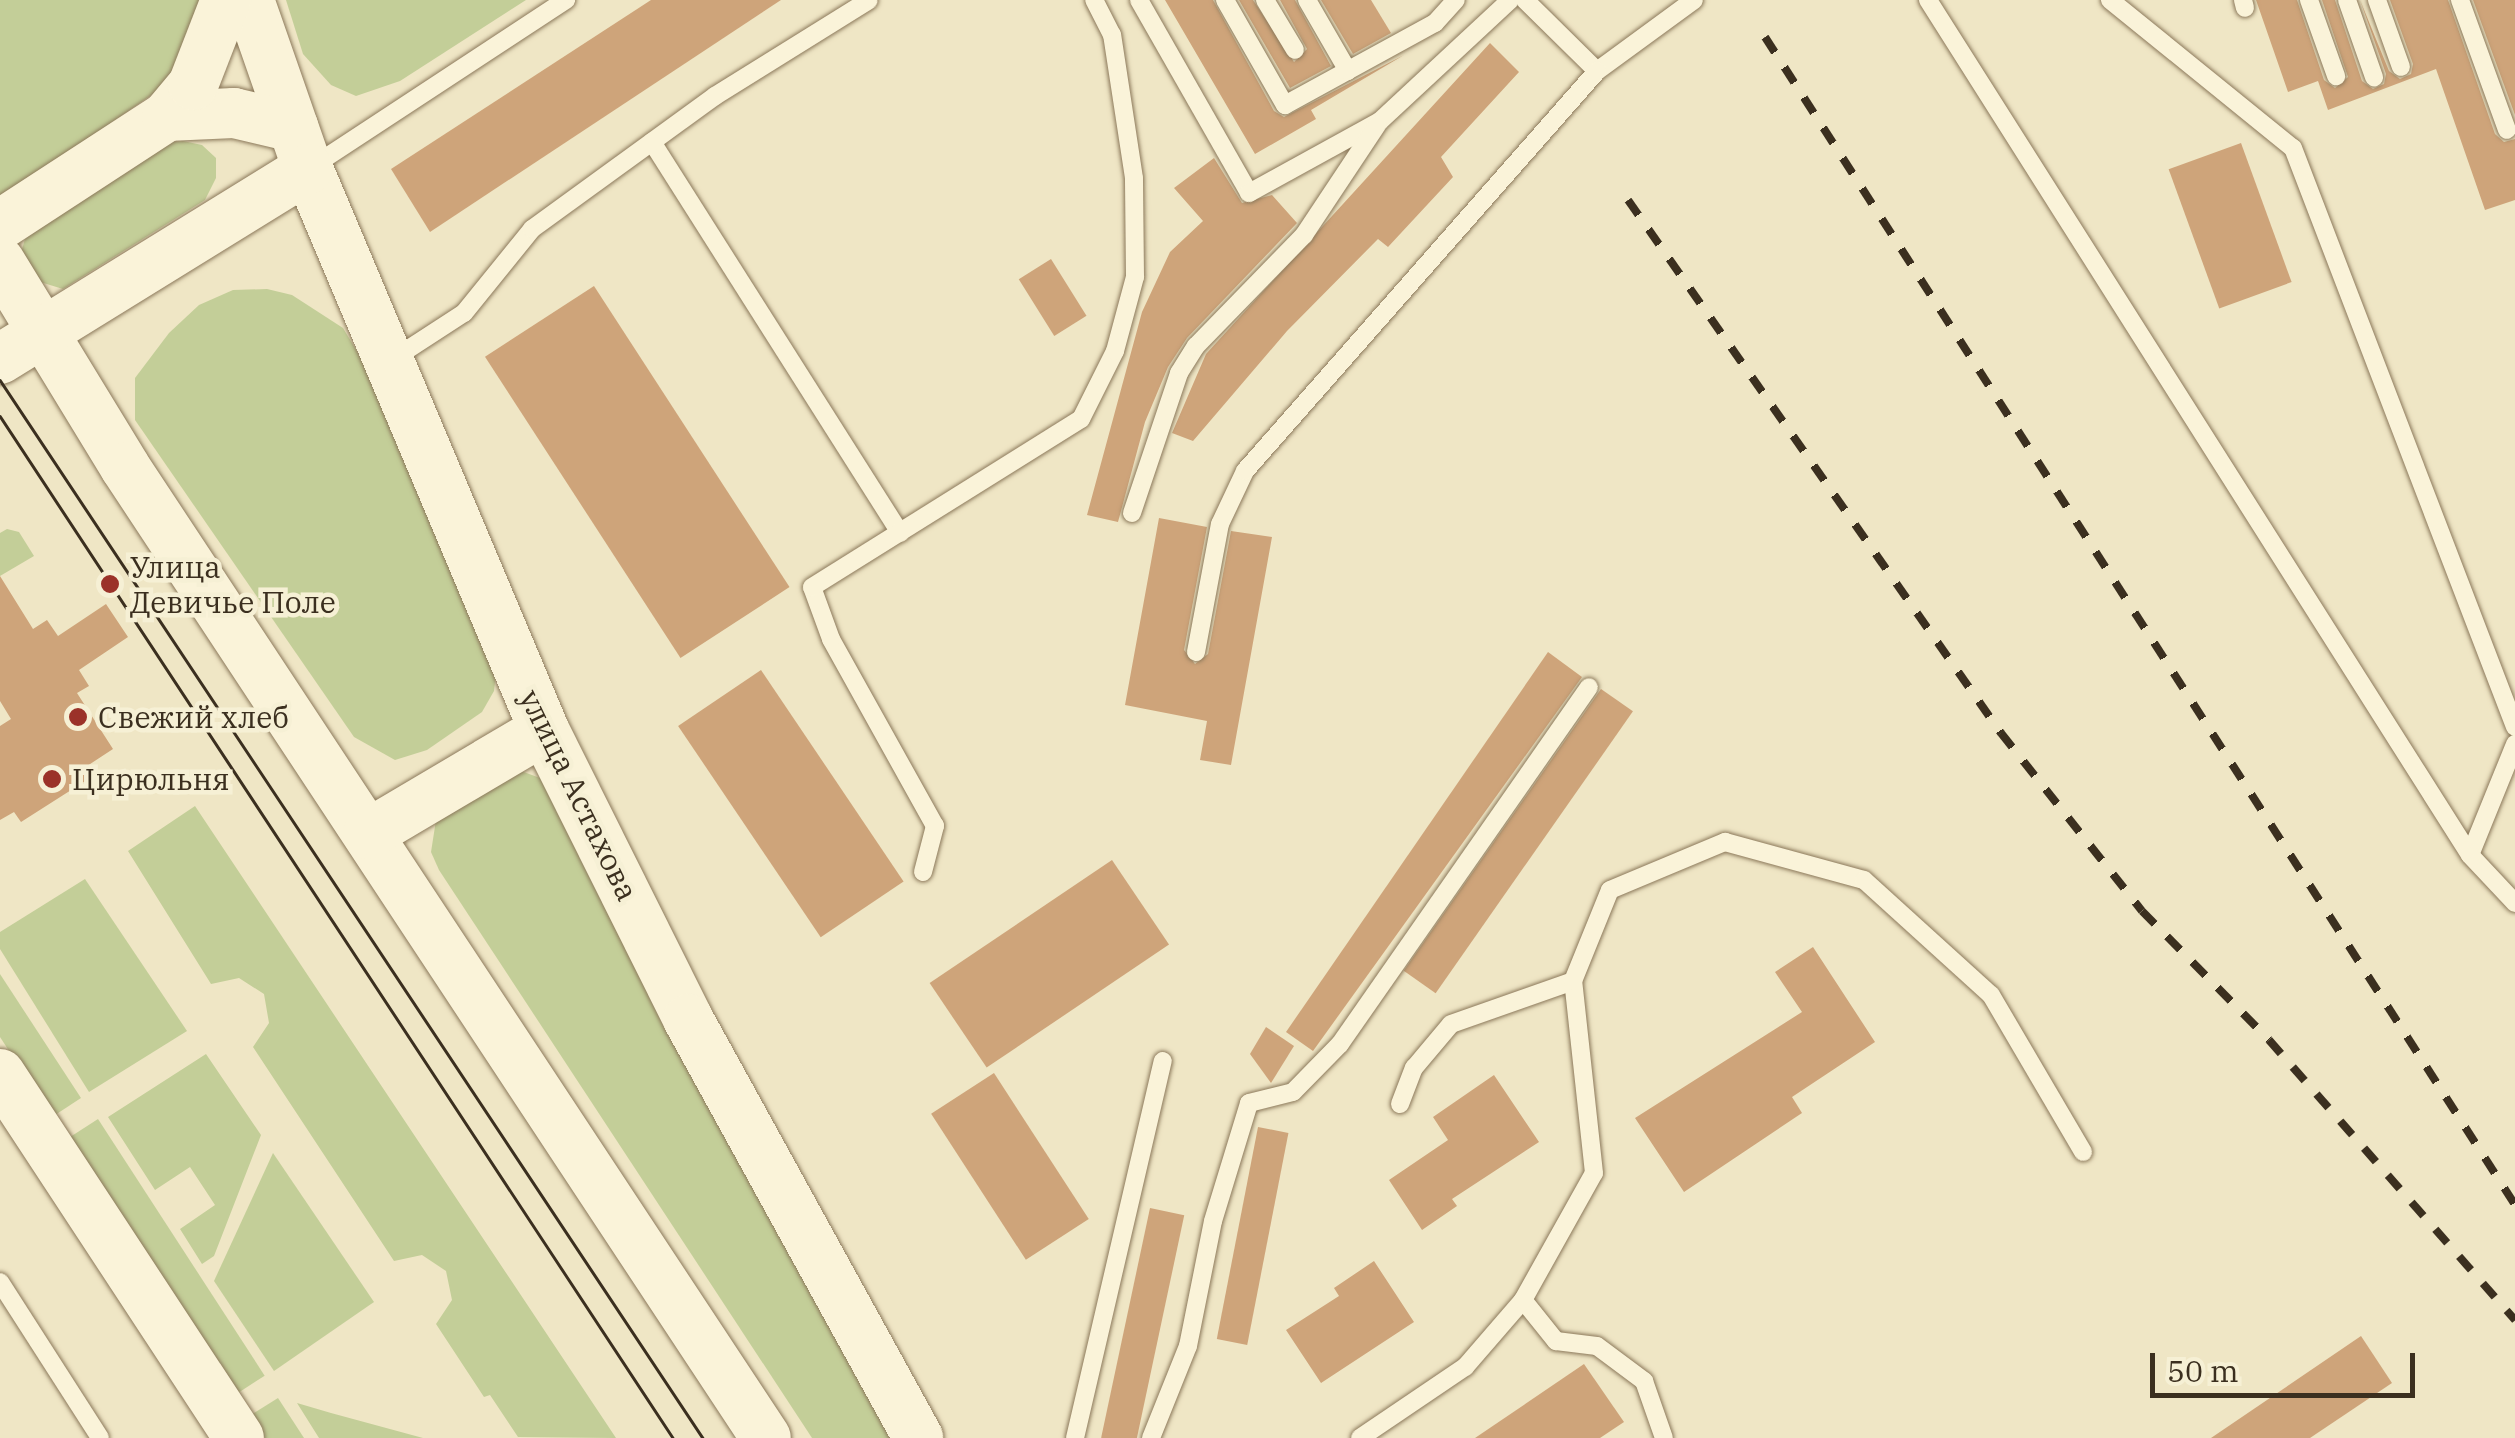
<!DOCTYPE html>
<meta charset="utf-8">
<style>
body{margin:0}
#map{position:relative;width:2515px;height:1438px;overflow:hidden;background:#efe6c5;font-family:"IBM Plex Serif",serif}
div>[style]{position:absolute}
.green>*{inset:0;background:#c3ce98;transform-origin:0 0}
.building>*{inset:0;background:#cea47a;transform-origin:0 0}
.roads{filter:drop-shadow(0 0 2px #8b785a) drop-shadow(0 0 2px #8b785a)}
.lane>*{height:18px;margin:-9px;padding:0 9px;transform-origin:9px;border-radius:9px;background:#faf3d9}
.secondary>*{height:50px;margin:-25px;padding:0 25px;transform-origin:25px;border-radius:25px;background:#faf3d9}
.tram>*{height:2.5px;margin:-1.25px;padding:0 1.25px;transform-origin:1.25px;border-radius:1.25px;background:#3b2f1f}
.rail>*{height:8px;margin-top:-4px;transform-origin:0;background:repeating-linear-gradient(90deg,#3b2f1f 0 18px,transparent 0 36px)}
.dots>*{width:28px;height:28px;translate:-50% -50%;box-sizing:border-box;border:5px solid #f6f0d5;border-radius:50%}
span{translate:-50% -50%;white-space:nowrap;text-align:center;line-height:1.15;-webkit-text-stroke:9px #f6f0d5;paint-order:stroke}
.poi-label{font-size:30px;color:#3b2f1f}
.left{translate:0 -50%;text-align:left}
.street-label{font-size:30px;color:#3b2f1f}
.scale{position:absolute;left:2150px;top:1353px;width:265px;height:45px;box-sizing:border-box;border:5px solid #3b2f1f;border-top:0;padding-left:12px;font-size:30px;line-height:35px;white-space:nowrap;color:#3b2f1f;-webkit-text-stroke:8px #f6f0d5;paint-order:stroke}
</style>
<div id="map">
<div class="green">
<div style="clip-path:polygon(0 0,209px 0,170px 82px,0 200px)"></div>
<div style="clip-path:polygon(286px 0,526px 0,400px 81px,356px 96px,331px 85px,303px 54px)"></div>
<div style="clip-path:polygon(183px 141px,202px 145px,216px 158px,216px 178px,205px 200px,63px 289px,37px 281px,21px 253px,25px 239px,157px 143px)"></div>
<div style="clip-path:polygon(267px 289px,292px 295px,343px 328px,364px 363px,497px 664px,494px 691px,482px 712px,427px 750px,395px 760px,354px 737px,135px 420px,135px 378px,169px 333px,199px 305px,233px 290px)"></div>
<div style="clip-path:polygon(7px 529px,19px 532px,34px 556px,0 576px,0 533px)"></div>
<div style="clip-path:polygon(521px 771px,540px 778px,897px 1438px,812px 1438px,439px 870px,431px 852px,436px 820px)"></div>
<div style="clip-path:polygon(195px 806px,616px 1438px,518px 1437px,490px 1395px,484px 1397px,436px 1324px,452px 1300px,446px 1271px,422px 1255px,394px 1261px,253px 1047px,269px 1023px,264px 994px,239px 978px,211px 984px,128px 851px)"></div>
<div style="clip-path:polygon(85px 879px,187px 1031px,89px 1092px,0 949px,0 932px)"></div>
<div style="clip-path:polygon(0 974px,81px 1098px,52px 1117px,0 1037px)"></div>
<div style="clip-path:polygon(206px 1054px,261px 1135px,214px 1256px,202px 1264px,180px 1229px,215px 1205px,190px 1167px,155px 1190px,108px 1117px)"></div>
<div style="left:98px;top:1119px;width:306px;height:36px;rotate:57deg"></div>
<div style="clip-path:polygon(273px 1153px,374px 1302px,274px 1371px,214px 1281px)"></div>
<div style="clip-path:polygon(278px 1398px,304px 1438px,265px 1438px,251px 1415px)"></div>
<div style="clip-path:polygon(297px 1403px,331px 1413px,423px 1438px,319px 1438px)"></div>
</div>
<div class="building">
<div style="clip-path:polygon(651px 0,781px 0,430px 232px,391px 169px)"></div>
<div style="clip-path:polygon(1165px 0,1213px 0,1274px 111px,1284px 117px,1404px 55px,1311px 110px,1316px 119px,1255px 154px)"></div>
<div style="clip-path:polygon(1239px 0,1253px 0,1294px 62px,1307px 49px,1280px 0,1295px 0,1331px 66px,1290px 88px)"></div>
<div style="clip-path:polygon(1321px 0,1371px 0,1391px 33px,1353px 54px)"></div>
<div style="clip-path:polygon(2256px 0,2297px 0,2324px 80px,2335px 88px,2348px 77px,2322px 0,2335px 0,2362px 81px,2373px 89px,2384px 84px,2386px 74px,2360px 0,2389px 71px,2400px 79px,2411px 74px,2413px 64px,2390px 0,2448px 0,2495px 134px,2504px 142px,2515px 139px,2515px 200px,2485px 210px,2436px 69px,2328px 110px,2318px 81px,2288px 92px)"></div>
<div style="clip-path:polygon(2473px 0,2515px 0,2515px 115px)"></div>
<div style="clip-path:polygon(1490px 43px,1519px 72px,1441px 157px,1453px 177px,1388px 247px,1378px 239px,1287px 331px,1193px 441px,1172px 433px,1206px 354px)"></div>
<div style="left:2241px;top:143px;width:148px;height:77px;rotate:70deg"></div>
<div style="clip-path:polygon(1214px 158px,1242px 203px,1272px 195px,1297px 223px,1187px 338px,1168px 367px,1145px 422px,1118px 522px,1087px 515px,1142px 312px,1170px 252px,1203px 221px,1174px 188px)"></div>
<div style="left:1051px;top:259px;width:67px;height:38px;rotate:58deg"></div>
<div style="left:594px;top:286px;width:359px;height:130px;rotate:57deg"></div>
<div style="clip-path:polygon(1159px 518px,1207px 527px,1184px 650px,1195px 664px,1208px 654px,1231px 531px,1272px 537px,1231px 765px,1200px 760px,1207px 721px,1125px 705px)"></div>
<div style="clip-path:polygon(0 576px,33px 629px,47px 620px,58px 636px,106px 604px,128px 637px,79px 670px,89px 686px,77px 693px,113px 749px,84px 768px,90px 778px,21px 822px,14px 812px,0 820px,0 726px,11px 719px,0 701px)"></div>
<div style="clip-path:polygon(1548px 652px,1582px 677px,1313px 1051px,1286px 1032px)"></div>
<div style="left:761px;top:670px;width:255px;height:100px;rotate:56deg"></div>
<div style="left:1601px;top:689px;width:39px;height:344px;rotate:35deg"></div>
<div style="left:1112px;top:860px;width:102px;height:220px;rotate:56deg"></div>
<div style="clip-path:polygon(1813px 947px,1875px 1042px,1792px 1097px,1802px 1113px,1684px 1192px,1635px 1118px,1802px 1012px,1775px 972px)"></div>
<div style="clip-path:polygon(1266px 1027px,1294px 1046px,1271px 1083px,1250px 1054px)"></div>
<div style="left:994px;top:1073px;width:174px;height:75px;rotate:57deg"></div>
<div style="clip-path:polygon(1494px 1075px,1539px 1142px,1452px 1199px,1457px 1206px,1422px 1230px,1389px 1180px,1448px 1140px,1433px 1117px)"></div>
<div style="left:1258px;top:1127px;width:31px;height:216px;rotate:11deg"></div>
<div style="left:1150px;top:1208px;width:35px;height:235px;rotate:12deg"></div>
<div style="clip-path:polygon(1374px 1261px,1414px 1322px,1321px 1383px,1286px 1330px,1339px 1296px,1334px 1288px)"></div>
<div style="clip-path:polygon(2361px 1336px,2392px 1383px,2310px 1438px,2211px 1438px)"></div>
<div style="clip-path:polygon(1584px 1364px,1624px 1422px,1600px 1438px,1475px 1438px)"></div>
</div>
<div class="roads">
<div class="lane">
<div style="left:1139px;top:0;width:222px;rotate:60.3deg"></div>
<div style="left:1249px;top:193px;width:149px;rotate:-28.8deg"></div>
<div style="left:1380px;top:121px;width:178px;rotate:-42.9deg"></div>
<div style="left:1225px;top:0;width:121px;rotate:60.3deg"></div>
<div style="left:1285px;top:105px;width:171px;rotate:-28.7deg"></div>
<div style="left:1435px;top:23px;width:31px;rotate:-48deg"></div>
<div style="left:1265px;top:0;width:58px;rotate:59deg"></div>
<div style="left:1307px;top:0;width:82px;rotate:60deg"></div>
<div style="left:1525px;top:0;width:101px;rotate:44.6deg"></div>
<div style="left:1597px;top:71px;width:120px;rotate:-36.2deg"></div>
<div style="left:1928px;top:0;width:1012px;rotate:57.63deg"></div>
<div style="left:2470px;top:855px;width:66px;rotate:46.8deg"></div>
<div style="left:2110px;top:0;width:235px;rotate:39deg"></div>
<div style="left:2293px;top:148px;width:620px;rotate:69.02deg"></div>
<div style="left:2243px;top:0;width:8px;rotate:76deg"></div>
<div style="left:2309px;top:0;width:81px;rotate:70.4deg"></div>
<div style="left:2347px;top:0;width:82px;rotate:70.7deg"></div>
<div style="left:2377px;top:0;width:71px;rotate:70.3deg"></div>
<div style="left:2460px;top:0;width:138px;rotate:70.1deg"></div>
<div style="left:652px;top:142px;width:463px;rotate:57.6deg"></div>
<div style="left:313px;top:166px;width:303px;rotate:-33.3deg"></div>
<div style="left:390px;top:361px;width:88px;rotate:-33deg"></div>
<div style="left:464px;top:313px;width:108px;rotate:-51deg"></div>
<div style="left:532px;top:229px;width:226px;rotate:-36deg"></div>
<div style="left:715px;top:96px;width:181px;rotate:-31.9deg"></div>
<div style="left:1132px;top:513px;width:148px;rotate:-71.4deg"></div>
<div style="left:1179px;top:373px;width:32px;rotate:-58deg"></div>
<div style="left:1196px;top:346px;width:155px;rotate:-45.8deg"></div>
<div style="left:1304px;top:235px;width:132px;rotate:-56.4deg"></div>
<div style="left:1196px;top:652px;width:130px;rotate:-79.4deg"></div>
<div style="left:1220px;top:524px;width:59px;rotate:-64.7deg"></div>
<div style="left:1245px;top:471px;width:533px;rotate:-48.65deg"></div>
<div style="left:2470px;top:855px;width:120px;rotate:-67.9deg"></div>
<div style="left:923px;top:872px;width:48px;rotate:-75.4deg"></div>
<div style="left:935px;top:826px;width:214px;rotate:-119.1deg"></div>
<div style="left:831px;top:639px;width:55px;rotate:-110.1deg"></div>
<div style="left:812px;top:587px;width:317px;rotate:-32deg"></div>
<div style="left:1081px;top:419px;width:76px;rotate:-63.4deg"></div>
<div style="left:1115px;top:351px;width:77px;rotate:-74.9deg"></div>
<div style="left:1135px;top:277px;width:99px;rotate:-90.6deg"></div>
<div style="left:1134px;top:178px;width:145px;rotate:-98.7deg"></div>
<div style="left:1112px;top:35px;width:39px;rotate:-117deg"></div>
<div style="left:1400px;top:1104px;width:39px;rotate:-69deg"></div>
<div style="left:1414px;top:1068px;width:57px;rotate:-49.9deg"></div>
<div style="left:1451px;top:1024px;width:129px;rotate:-19.4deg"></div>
<div style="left:0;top:1282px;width:185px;rotate:57.3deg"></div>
<div style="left:1523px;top:1300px;width:53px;rotate:51.2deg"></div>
<div style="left:1556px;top:1341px;width:41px;rotate:7deg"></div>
<div style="left:1597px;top:1346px;width:59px;rotate:36.7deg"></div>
<div style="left:1644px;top:1381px;width:60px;rotate:70.7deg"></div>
<div style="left:1075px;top:1438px;width:387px;rotate:-76.9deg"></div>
<div style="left:1151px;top:1438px;width:99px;rotate:-68.1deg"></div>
<div style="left:1188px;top:1346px;width:127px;rotate:-78.7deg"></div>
<div style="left:1213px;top:1221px;width:123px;rotate:-73deg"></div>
<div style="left:1249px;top:1103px;width:45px;rotate:-14deg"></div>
<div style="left:1293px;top:1092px;width:67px;rotate:-45.6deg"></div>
<div style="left:1340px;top:1044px;width:435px;rotate:-55.1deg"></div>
<div style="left:1360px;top:1438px;width:127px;rotate:-34.1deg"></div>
<div style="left:1465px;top:1367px;width:89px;rotate:-49.1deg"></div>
<div style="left:1523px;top:1300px;width:145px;rotate:-60.8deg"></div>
<div style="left:1594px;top:1173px;width:193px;rotate:-96.2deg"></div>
<div style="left:1573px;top:981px;width:98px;rotate:-67.9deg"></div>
<div style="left:1610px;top:890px;width:125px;rotate:-22.7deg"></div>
<div style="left:1725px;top:842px;width:144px;rotate:15.3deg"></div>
<div style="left:1864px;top:880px;width:171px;rotate:42.2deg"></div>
<div style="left:1991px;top:995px;width:182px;rotate:59.6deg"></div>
</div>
<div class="secondary">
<div style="left:249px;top:0;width:179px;rotate:70.8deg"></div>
<div style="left:308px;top:169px;width:609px;rotate:67.18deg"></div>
<div style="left:544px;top:730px;width:323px;rotate:63.5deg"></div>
<div style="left:688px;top:1019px;width:478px;rotate:61.2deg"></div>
<div style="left:167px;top:116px;width:67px;rotate:-2.6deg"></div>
<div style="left:234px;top:113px;width:61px;rotate:13.3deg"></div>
<div style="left:0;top:225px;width:199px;rotate:-33.1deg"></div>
<div style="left:167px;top:116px;width:40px;rotate:-50deg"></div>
<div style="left:193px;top:85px;width:91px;rotate:-68.8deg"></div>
<div style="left:0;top:262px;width:240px;rotate:58.6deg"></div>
<div style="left:125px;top:467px;width:1163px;rotate:56.57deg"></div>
<div style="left:0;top:359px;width:362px;rotate:-31.7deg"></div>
<div style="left:368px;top:834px;width:204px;rotate:-30.6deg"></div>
<div style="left:0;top:1074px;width:435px;rotate:56.7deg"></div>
</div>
</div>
<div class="tram">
<div style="left:0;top:380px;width:1270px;rotate:56.4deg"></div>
<div style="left:0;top:416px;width:1224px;rotate:56.63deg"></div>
</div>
<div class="rail">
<div style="left:1765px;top:37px;width:1388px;rotate:57.29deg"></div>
<div style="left:1628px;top:200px;width:651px;rotate:55.02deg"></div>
<div style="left:2001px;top:733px;width:227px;rotate:51.6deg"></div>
<div style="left:2142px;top:911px;width:181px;rotate:45.4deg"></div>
<div style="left:2269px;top:1040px;width:373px;rotate:48.7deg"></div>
</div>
<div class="dots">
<div style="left:110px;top:584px;background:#9b3229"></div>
<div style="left:78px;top:717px;background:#9b3229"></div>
<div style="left:52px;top:779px;background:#9b3229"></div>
</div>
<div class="poi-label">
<span class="left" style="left:130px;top:584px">Улица<br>Девичье Поле</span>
<span class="left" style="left:98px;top:717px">Свежий хлеб</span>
<span class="left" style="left:72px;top:779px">Цирюльня</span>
</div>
<div class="street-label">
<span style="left:579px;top:795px;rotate:64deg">улица Астахова</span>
</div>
<div class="scale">50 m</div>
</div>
